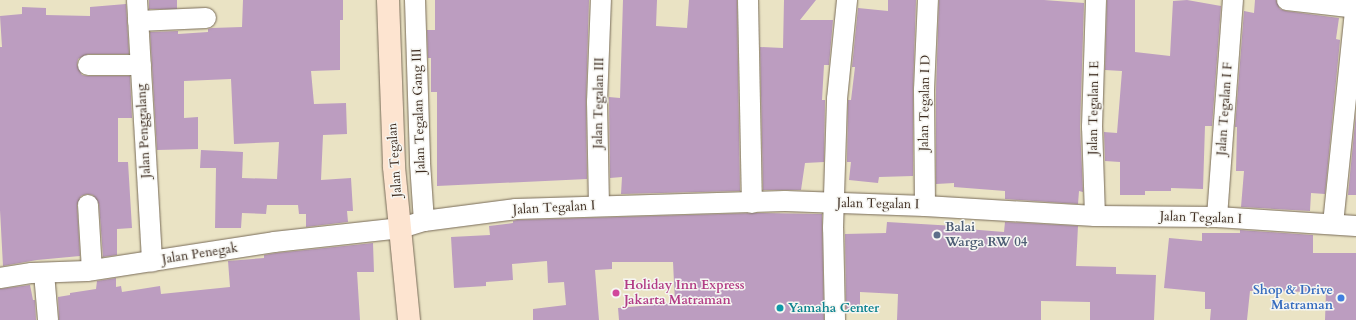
<!DOCTYPE html>
<style>
body{margin:0}
#map{position:relative;width:1356px;height:320px;overflow:hidden;background:#eae3c4;font-family:Cardo,serif}
div>[style]{position:absolute}
.building>*{inset:0;background:#bc9dc0;transform-origin:0 0}
.roads{filter:drop-shadow(0 0 1px #786b58) drop-shadow(0 0 1px #786b58)}
.street>*{height:20px;margin:-10px;padding:0 10px;transform-origin:10px;border-radius:10px;background:#fff}
.secondary>*{height:22px;margin:-11px;padding:0 11px;transform-origin:11px;border-radius:11px;background:#fde4d0}
.dots>*{width:11px;height:11px;translate:-50% -50%;box-sizing:border-box;border:2px solid #f6f6f2;border-radius:50%}
span{translate:-50% -50%;white-space:nowrap;text-align:center;line-height:1.15;-webkit-text-stroke:3px #f6f6f2;paint-order:stroke}
.street-label{font-size:13px;color:#3b2a1e}
.service-label{font-size:13px;color:#4e5e75;font-weight:700}
.left{translate:0 -50%;text-align:left}
.hotel-label{font-size:13px;color:#b23c85;font-weight:700}
.shop-label{font-size:13px;color:#366cbe;font-weight:700}
.right{translate:-100% -50%;text-align:right}
.culture-label{font-size:13px;color:#0d838f;font-weight:700}
</style>
<div id="map">
<div class="building">
<div style="left:149px;top:0;width:28px;height:9px"></div>
<div style="clip-path:polygon(243px 0,343px 0,343px 20px,340px 20px,340px 70px,311px 71px,314px 104px,346px 103px,347px 134px,323px 135px,321px 180px,351px 178px,353px 211px,347px 211px,348px 222px,306px 227px,306px 214px,299px 214px,298px 205px,267px 205px,266px 214px,242px 213px,241px 228px,215px 228px,216px 168px,200px 168px,201px 150px,243px 152px,242px 178px,277px 179px,279px 142px,234px 144px,231px 79px,184px 81px,184px 118px,198px 117px,198px 149px,157px 150px,150px 32px,178px 31px,178px 34px,208px 32px,208px 29px,212px 28px,242px 27px)"></div>
<div style="clip-path:polygon(435px 0,589px 0,586px 102px,587px 179px,437px 186px,437px 92px,431px 92px,431px 58px,428px 58px,427px 30px,435px 30px)"></div>
<div style="clip-path:polygon(623px 0,657px 0,656px 26px,687px 28px,689px 0,737px 0,740px 191px,621px 194px,622px 177px,610px 178px,609px 97px,620px 98px)"></div>
<div style="clip-path:polygon(784px 0,816px 0,800px 20px,833px 20px,829px 65px,824px 65px,822px 100px,825px 100px,824px 162px,805px 163px,801px 190px,763px 190px,760px 47px,783px 48px)"></div>
<div style="clip-path:polygon(888px 0,916px 0,913px 89px,913px 180px,913px 176px,879px 177px,878px 183px,849px 180px,851px 162px,847px 162px,848px 100px,851px 100px,855px 67px,852px 67px,858px 8px,888px 11px)"></div>
<div style="clip-path:polygon(939px 0,1044px 0,1084px 3px,1080px 127px,1083px 192px,1079px 191px,1078px 204px,1005px 199px,1005px 191px,954px 187px,954px 183px,936px 184px,936px 90px)"></div>
<div style="clip-path:polygon(1107px 0,1135px 0,1135px 52px,1170px 56px,1173px 1px,1187px 0,1221px 6px,1212px 126px,1205px 126px,1203px 189px,1171px 188px,1171px 191px,1145px 191px,1145px 195px,1120px 195px,1120px 162px,1105px 161px,1104px 132px,1117px 133px,1122px 71px,1105px 70px)"></div>
<div style="clip-path:polygon(1255px 0,1276px 0,1280px 9px,1286px 11px,1339px 18px,1336px 39px,1340px 40px,1325px 194px,1311px 193px,1310px 211px,1241px 207px,1244px 171px,1236px 171px,1237px 127px,1235px 127px,1244px 11px,1254px 13px)"></div>
<div style="clip-path:polygon(126px 4px,129px 54px,88px 54px,78px 59px,77px 65px,82px 75px,88px 76px,130px 76px,132px 118px,118px 118px,118px 162px,128px 162px,132px 228px,117px 229px,117px 255px,103px 257px,99px 204px,93px 195px,87px 194px,81px 196px,77px 205px,80px 256px,37px 260px,3px 266px,0 210px,0 47px,2px 47px,0 16px,22px 14px,22px 7px,46px 8px,46px 15px,90px 16px,90px 7px)"></div>
<div style="clip-path:polygon(1356px 113px,1356px 195px,1348px 195px)"></div>
<div style="clip-path:polygon(756px 213px,822px 214px,824px 320px,619px 320px,618px 308px,675px 303px,673px 262px,612px 262px,612px 269px,595px 270px,599px 320px,533px 320px,533px 309px,566px 305px,564px 282px,548px 283px,547px 261px,512px 264px,513px 280px,486px 282px,486px 286px,454px 288px,451px 237px,490px 235px,489px 226px,513px 223px,513px 221px,517px 220px)"></div>
<div style="clip-path:polygon(887px 222px,955px 226px,955px 228px,1004px 232px,1005px 222px,1078px 226px,1076px 266px,1116px 267px,1116px 274px,1156px 275px,1154px 320px,1090px 320px,1090px 302px,1041px 301px,1041px 320px,897px 320px,898px 294px,860px 292px,860px 309px,846px 309px,845px 234px,886px 233px)"></div>
<div style="clip-path:polygon(1240px 230px,1313px 235px,1313px 253px,1356px 253px,1356px 320px,1325px 320px,1326px 292px,1250px 291px,1247px 320px,1210px 320px,1211px 309px,1205px 309px,1205px 292px,1164px 288px,1169px 238px,1202px 241px,1202px 233px,1240px 233px)"></div>
<div style="clip-path:polygon(373px 243px,374px 272px,357px 272px,360px 320px,59px 320px,58px 297px,70px 295px,70px 293px,96px 289px,97px 281px,116px 278px,116px 287px,121px 286px,122px 292px,160px 286px,161px 294px,230px 287px,228px 261px,264px 258px,264px 255px,276px 253px)"></div>
<div style="clip-path:polygon(30px 285px,33px 300px,35px 300px,36px 320px,0 320px,0 289px)"></div>
</div>
<div class="roads">
<div class="street">
<div style="left:137px;top:0;width:262px;rotate:86.7deg"></div>
<div style="left:415px;top:0;width:163px;rotate:88.2deg"></div>
<div style="left:420px;top:163px;width:58px;rotate:86.1deg"></div>
<div style="left:748px;top:0;width:203px;rotate:88.9deg"></div>
<div style="left:1287px;top:0;width:69px;rotate:6.6deg"></div>
<div style="left:138px;top:21px;width:68px;rotate:-2.5deg"></div>
<div style="left:88px;top:65px;width:53px"></div>
<div style="left:88px;top:205px;width:65px;rotate:86.5deg"></div>
<div style="left:599px;top:206px;width:104px;rotate:-91.1deg"></div>
<div style="left:597px;top:102px;width:102px;rotate:-87.8deg"></div>
<div style="left:925px;top:206px;width:116px;rotate:-90.5deg"></div>
<div style="left:924px;top:90px;width:90px;rotate:-87.5deg"></div>
<div style="left:1095px;top:216px;width:89px;rotate:-91.9deg"></div>
<div style="left:1092px;top:127px;width:127px;rotate:-88.2deg"></div>
<div style="left:1217px;top:217px;width:218px;rotate:-85.8deg"></div>
<div style="left:1333px;top:224px;width:225px;rotate:-84.1deg"></div>
<div style="left:44px;top:273px;width:47px;rotate:85.1deg"></div>
<div style="left:0;top:278px;width:32px;rotate:-9deg"></div>
<div style="left:32px;top:273px;width:55px;rotate:-2.1deg"></div>
<div style="left:87px;top:271px;width:189px;rotate:-8.8deg"></div>
<div style="left:274px;top:242px;width:128px;rotate:-6.3deg"></div>
<div style="left:401px;top:228px;width:24px;rotate:-17deg"></div>
<div style="left:424px;top:221px;width:93px;rotate:-7.4deg"></div>
<div style="left:516px;top:209px;width:269px;rotate:-1.7deg"></div>
<div style="left:785px;top:201px;width:140px;rotate:2deg"></div>
<div style="left:925px;top:206px;width:170px;rotate:3.4deg"></div>
<div style="left:1095px;top:216px;width:122px;rotate:0.5deg"></div>
<div style="left:1217px;top:217px;width:139px;rotate:3.7deg"></div>
<div style="left:835px;top:320px;width:92px;rotate:-91.2deg"></div>
<div style="left:833px;top:228px;width:129px;rotate:-88.2deg"></div>
<div style="left:837px;top:99px;width:100px;rotate:-84.2deg"></div>
</div>
<div class="secondary">
<div style="left:388px;top:0;width:167px;rotate:87.9deg"></div>
<div style="left:394px;top:167px;width:154px;rotate:84.4deg"></div>
</div>
</div>
<div class="dots">
<div style="left:937px;top:235px;background:#5c6f8a"></div>
<div style="left:616px;top:293px;background:#d1479c"></div>
<div style="left:1341px;top:298px;background:#3f7fe0"></div>
<div style="left:780px;top:308px;background:#0f9aa8"></div>
</div>
<div class="street-label">
<span style="left:599px;top:103px;rotate:-89deg">Jalan Tegalan III</span>
<span style="left:925px;top:103px;rotate:-89deg">Jalan Tegalan I D</span>
<span style="left:1094px;top:108px;rotate:-89deg">Jalan Tegalan I E</span>
<span style="left:1225px;top:109px;rotate:-86deg">Jalan Tegalan I F</span>
<span style="left:419px;top:111px;rotate:-92deg">Jalan Tegalan Gang III</span>
<span style="left:144px;top:131px;rotate:-93deg">Jalan Penggalang</span>
<span style="left:395px;top:160px;rotate:-94deg">Jalan Tegalan</span>
<span style="left:878px;top:204px;rotate:1deg">Jalan Tegalan I</span>
<span style="left:554px;top:208px;rotate:-3deg">Jalan Tegalan I</span>
<span style="left:1201px;top:218px;rotate:2deg">Jalan Tegalan I</span>
<span style="left:200px;top:254px;rotate:-9deg">Jalan Penegak</span>
</div>
<div class="service-label">
<span class="left" style="left:945px;top:235px">Balai<br>Warga RW 04</span>
</div>
<div class="hotel-label">
<span class="left" style="left:624px;top:293px">Holiday Inn Express<br>Jakarta Matraman</span>
</div>
<div class="shop-label">
<span class="right" style="left:1333px;top:298px">Shop &amp; Drive<br>Matraman</span>
</div>
<div class="culture-label">
<span class="left" style="left:788px;top:308px">Yamaha Center</span>
</div>
</div>
